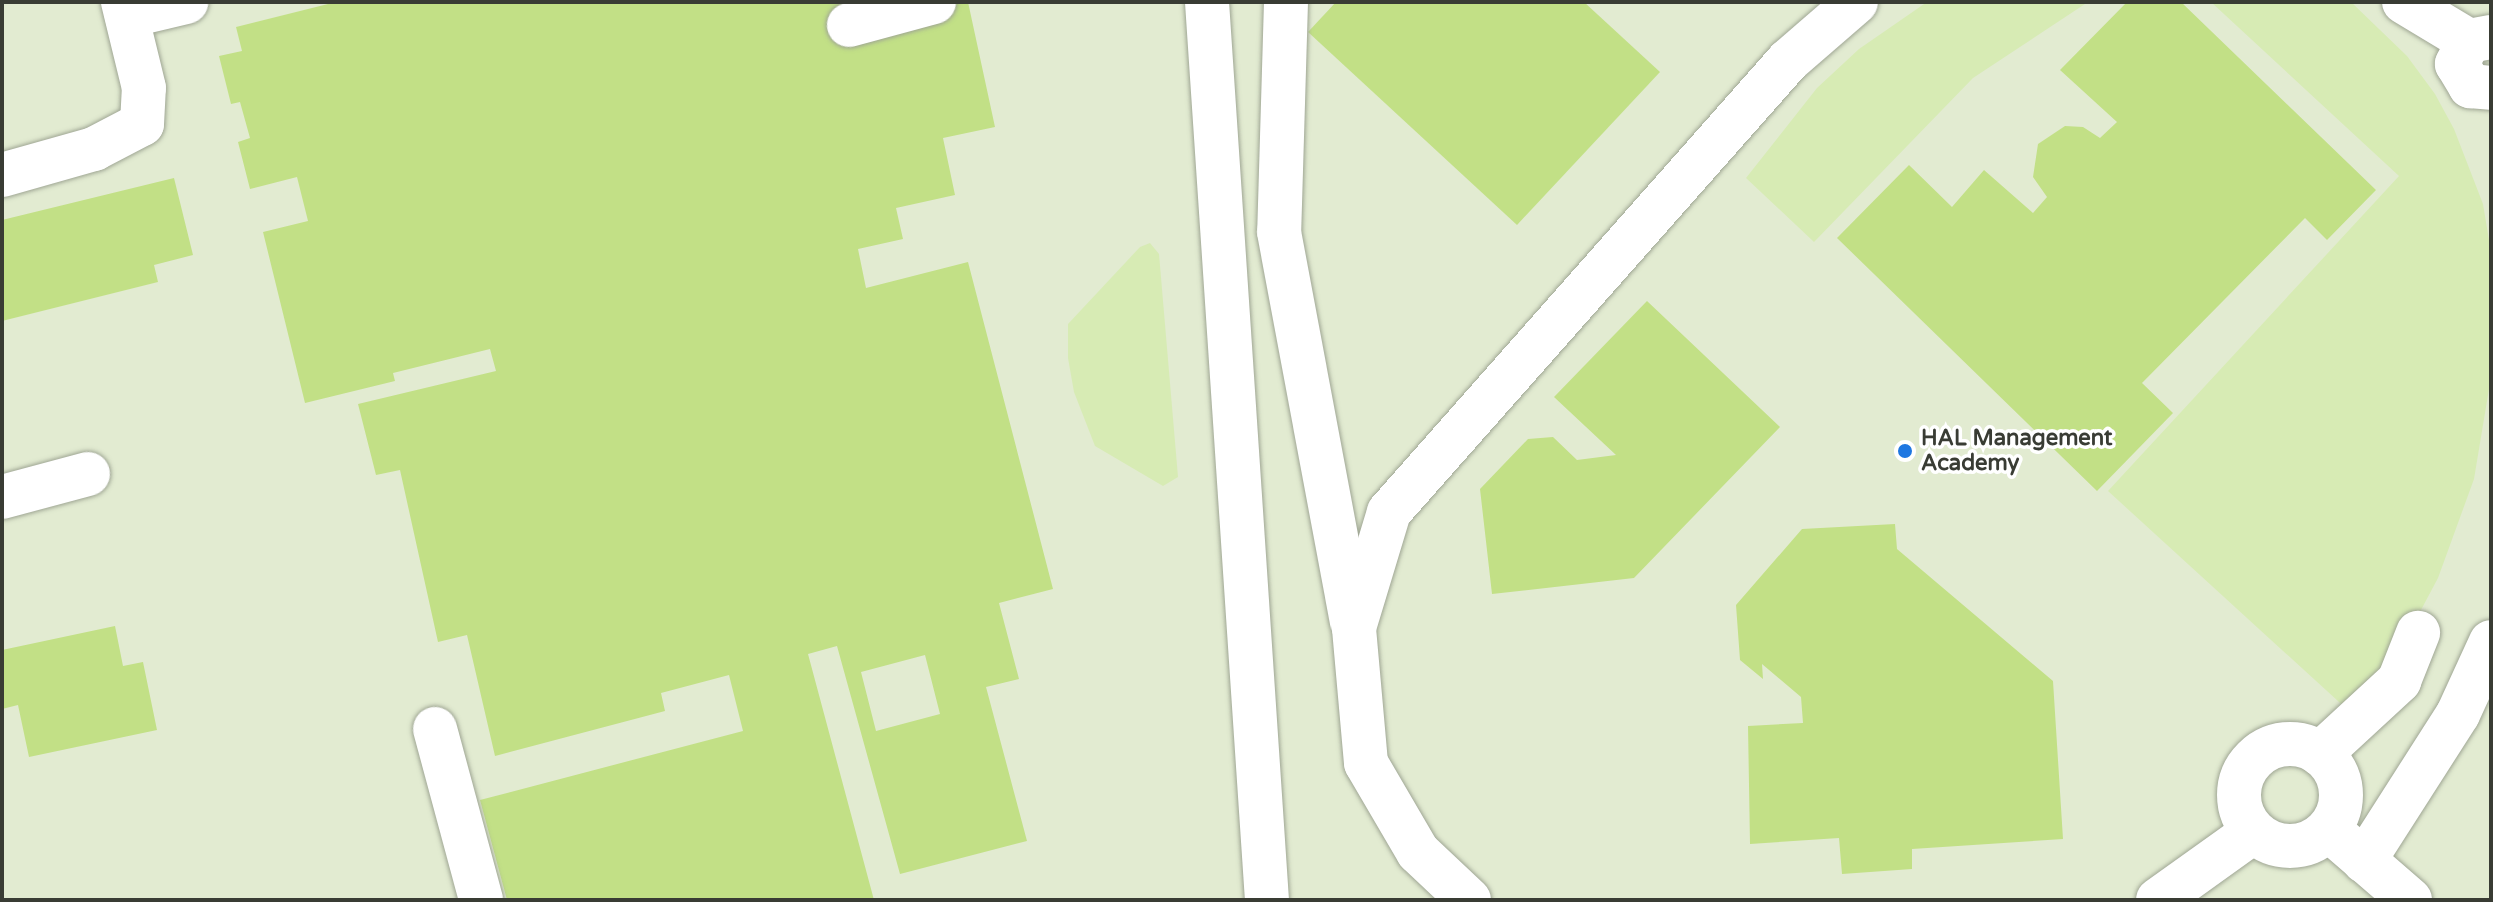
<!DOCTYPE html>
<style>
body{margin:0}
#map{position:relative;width:2493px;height:902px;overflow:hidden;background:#eef5e2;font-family:"Varela Round",sans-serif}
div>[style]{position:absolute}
.built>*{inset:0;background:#e2ebd1;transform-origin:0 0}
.green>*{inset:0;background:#d7ebb4}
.building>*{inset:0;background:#c2e086}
.roads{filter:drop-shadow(0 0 2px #9fa694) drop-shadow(0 0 2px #9fa694)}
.minor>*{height:44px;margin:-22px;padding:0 22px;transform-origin:22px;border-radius:22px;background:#fff}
.minor>.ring{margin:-22px;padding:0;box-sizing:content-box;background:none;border:44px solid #fff;border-radius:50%}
.dots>*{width:22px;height:22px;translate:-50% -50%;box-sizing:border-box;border:4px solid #fff;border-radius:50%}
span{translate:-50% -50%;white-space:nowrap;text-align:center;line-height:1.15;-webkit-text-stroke:7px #fff;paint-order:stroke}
.poi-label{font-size:22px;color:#393c34;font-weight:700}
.left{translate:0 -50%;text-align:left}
.frame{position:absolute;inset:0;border:4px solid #393c34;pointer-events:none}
</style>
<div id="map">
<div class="built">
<div style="left:2px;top:2px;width:2489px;height:898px"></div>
</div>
<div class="green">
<div style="clip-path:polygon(1927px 2px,2088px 2px,1973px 78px,1814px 242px,1746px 178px,1817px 88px,1859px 49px)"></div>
<div style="clip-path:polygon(2211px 2px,2351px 2px,2407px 56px,2435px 94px,2454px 129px,2483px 204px,2491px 252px,2491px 377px,2474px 479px,2438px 578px,2413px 625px,2350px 712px,2108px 491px,2399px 176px)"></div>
<div style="clip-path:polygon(1150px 243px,1159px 254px,1178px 477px,1163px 486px,1095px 446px,1074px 392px,1068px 358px,1068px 324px,1140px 247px)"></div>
</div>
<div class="building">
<div style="clip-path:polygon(evenodd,336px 2px,968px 2px,995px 127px,943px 138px,955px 195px,896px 208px,903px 239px,858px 249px,866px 288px,968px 262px,1053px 589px,999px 603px,1019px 679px,986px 687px,1027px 841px,900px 874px,837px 646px,808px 654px,874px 900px,507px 900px,480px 800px,743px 731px,729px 675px,661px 693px,665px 711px,495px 756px,467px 635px,438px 642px,400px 470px,376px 475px,358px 404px,496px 371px,490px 349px,393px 373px,395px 381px,305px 403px,263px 232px,308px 221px,297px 177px,250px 189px,238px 142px,250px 138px,240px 102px,231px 104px,219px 56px,242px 51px,236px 27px,336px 2px,925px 655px,940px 714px,876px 731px,861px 672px,925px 655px)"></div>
<div style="clip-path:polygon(1336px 2px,1584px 2px,1660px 72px,1517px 225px,1308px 32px)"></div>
<div style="clip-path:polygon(2127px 2px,2181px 2px,2376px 190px,2327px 240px,2305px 218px,2142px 383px,2173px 413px,2097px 491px,1837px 238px,1909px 165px,1952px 207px,1984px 170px,2033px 213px,2047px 197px,2033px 177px,2038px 144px,2065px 126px,2083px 127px,2100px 138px,2117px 122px,2060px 70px)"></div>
<div style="clip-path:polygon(174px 178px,193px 255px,154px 265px,158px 282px,2px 321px,2px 220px)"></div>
<div style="clip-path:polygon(1647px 301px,1780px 427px,1634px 578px,1492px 594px,1480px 489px,1528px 439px,1553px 437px,1577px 460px,1616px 455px,1554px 397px)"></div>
<div style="clip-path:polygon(1895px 524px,1897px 549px,2053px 681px,2063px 839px,1912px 849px,1912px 869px,1842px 874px,1839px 838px,1750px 844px,1748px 726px,1803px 723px,1801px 697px,1762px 664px,1763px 679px,1740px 660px,1736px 605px,1802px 529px)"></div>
<div style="clip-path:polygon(115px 626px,123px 666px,143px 662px,157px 730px,29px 757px,18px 705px,2px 709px,2px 650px)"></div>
</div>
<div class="roads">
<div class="minor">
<div style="left:1207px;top:2px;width:900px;rotate:86.18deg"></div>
<div style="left:1286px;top:2px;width:230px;rotate:91.7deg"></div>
<div style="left:1279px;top:232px;width:396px;rotate:79.4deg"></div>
<div style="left:2404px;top:2px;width:76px;rotate:31deg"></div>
<div style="left:127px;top:16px;width:61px;rotate:-13.3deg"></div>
<div style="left:849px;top:25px;width:88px;rotate:-15.1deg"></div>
<div style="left:2491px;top:37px;width:22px;rotate:170deg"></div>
<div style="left:2469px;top:41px;width:26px;rotate:118deg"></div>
<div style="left:2457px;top:64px;width:26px;rotate:59deg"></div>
<div style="left:2470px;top:86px;width:21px;rotate:5deg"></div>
<div style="left:2px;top:175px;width:96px;rotate:-15.8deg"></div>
<div style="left:94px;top:149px;width:54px;rotate:-27.5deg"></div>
<div style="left:142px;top:124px;width:36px;rotate:-87deg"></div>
<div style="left:144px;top:88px;width:89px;rotate:-103.7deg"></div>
<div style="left:2px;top:497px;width:89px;rotate:-15deg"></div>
<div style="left:435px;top:729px;width:177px;rotate:74.9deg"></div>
<div class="ring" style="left:2239px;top:744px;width:58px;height:58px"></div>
<div style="left:2320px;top:754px;width:108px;rotate:-42.7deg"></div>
<div style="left:2399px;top:681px;width:52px;rotate:-68.4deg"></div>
<div style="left:2342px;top:841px;width:90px;rotate:40.9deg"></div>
<div style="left:2364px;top:861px;width:174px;rotate:-57.4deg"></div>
<div style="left:2458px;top:714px;width:79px;rotate:-65.4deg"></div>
<div style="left:1469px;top:900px;width:70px;rotate:-136.7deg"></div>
<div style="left:1418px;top:852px;width:103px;rotate:-120.3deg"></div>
<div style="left:1366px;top:763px;width:136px;rotate:-95.1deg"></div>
<div style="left:1354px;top:628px;width:121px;rotate:-73.2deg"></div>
<div style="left:1389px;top:512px;width:602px;rotate:-48.5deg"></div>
<div style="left:1788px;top:61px;width:90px;rotate:-40.9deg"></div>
<div style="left:2158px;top:900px;width:117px;rotate:-35.6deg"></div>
</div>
</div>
<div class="dots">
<div style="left:1905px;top:451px;background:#1e77e1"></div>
</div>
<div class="poi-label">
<span class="left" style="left:1921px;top:451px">HAL Management<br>Academy</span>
</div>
<div class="frame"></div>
</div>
